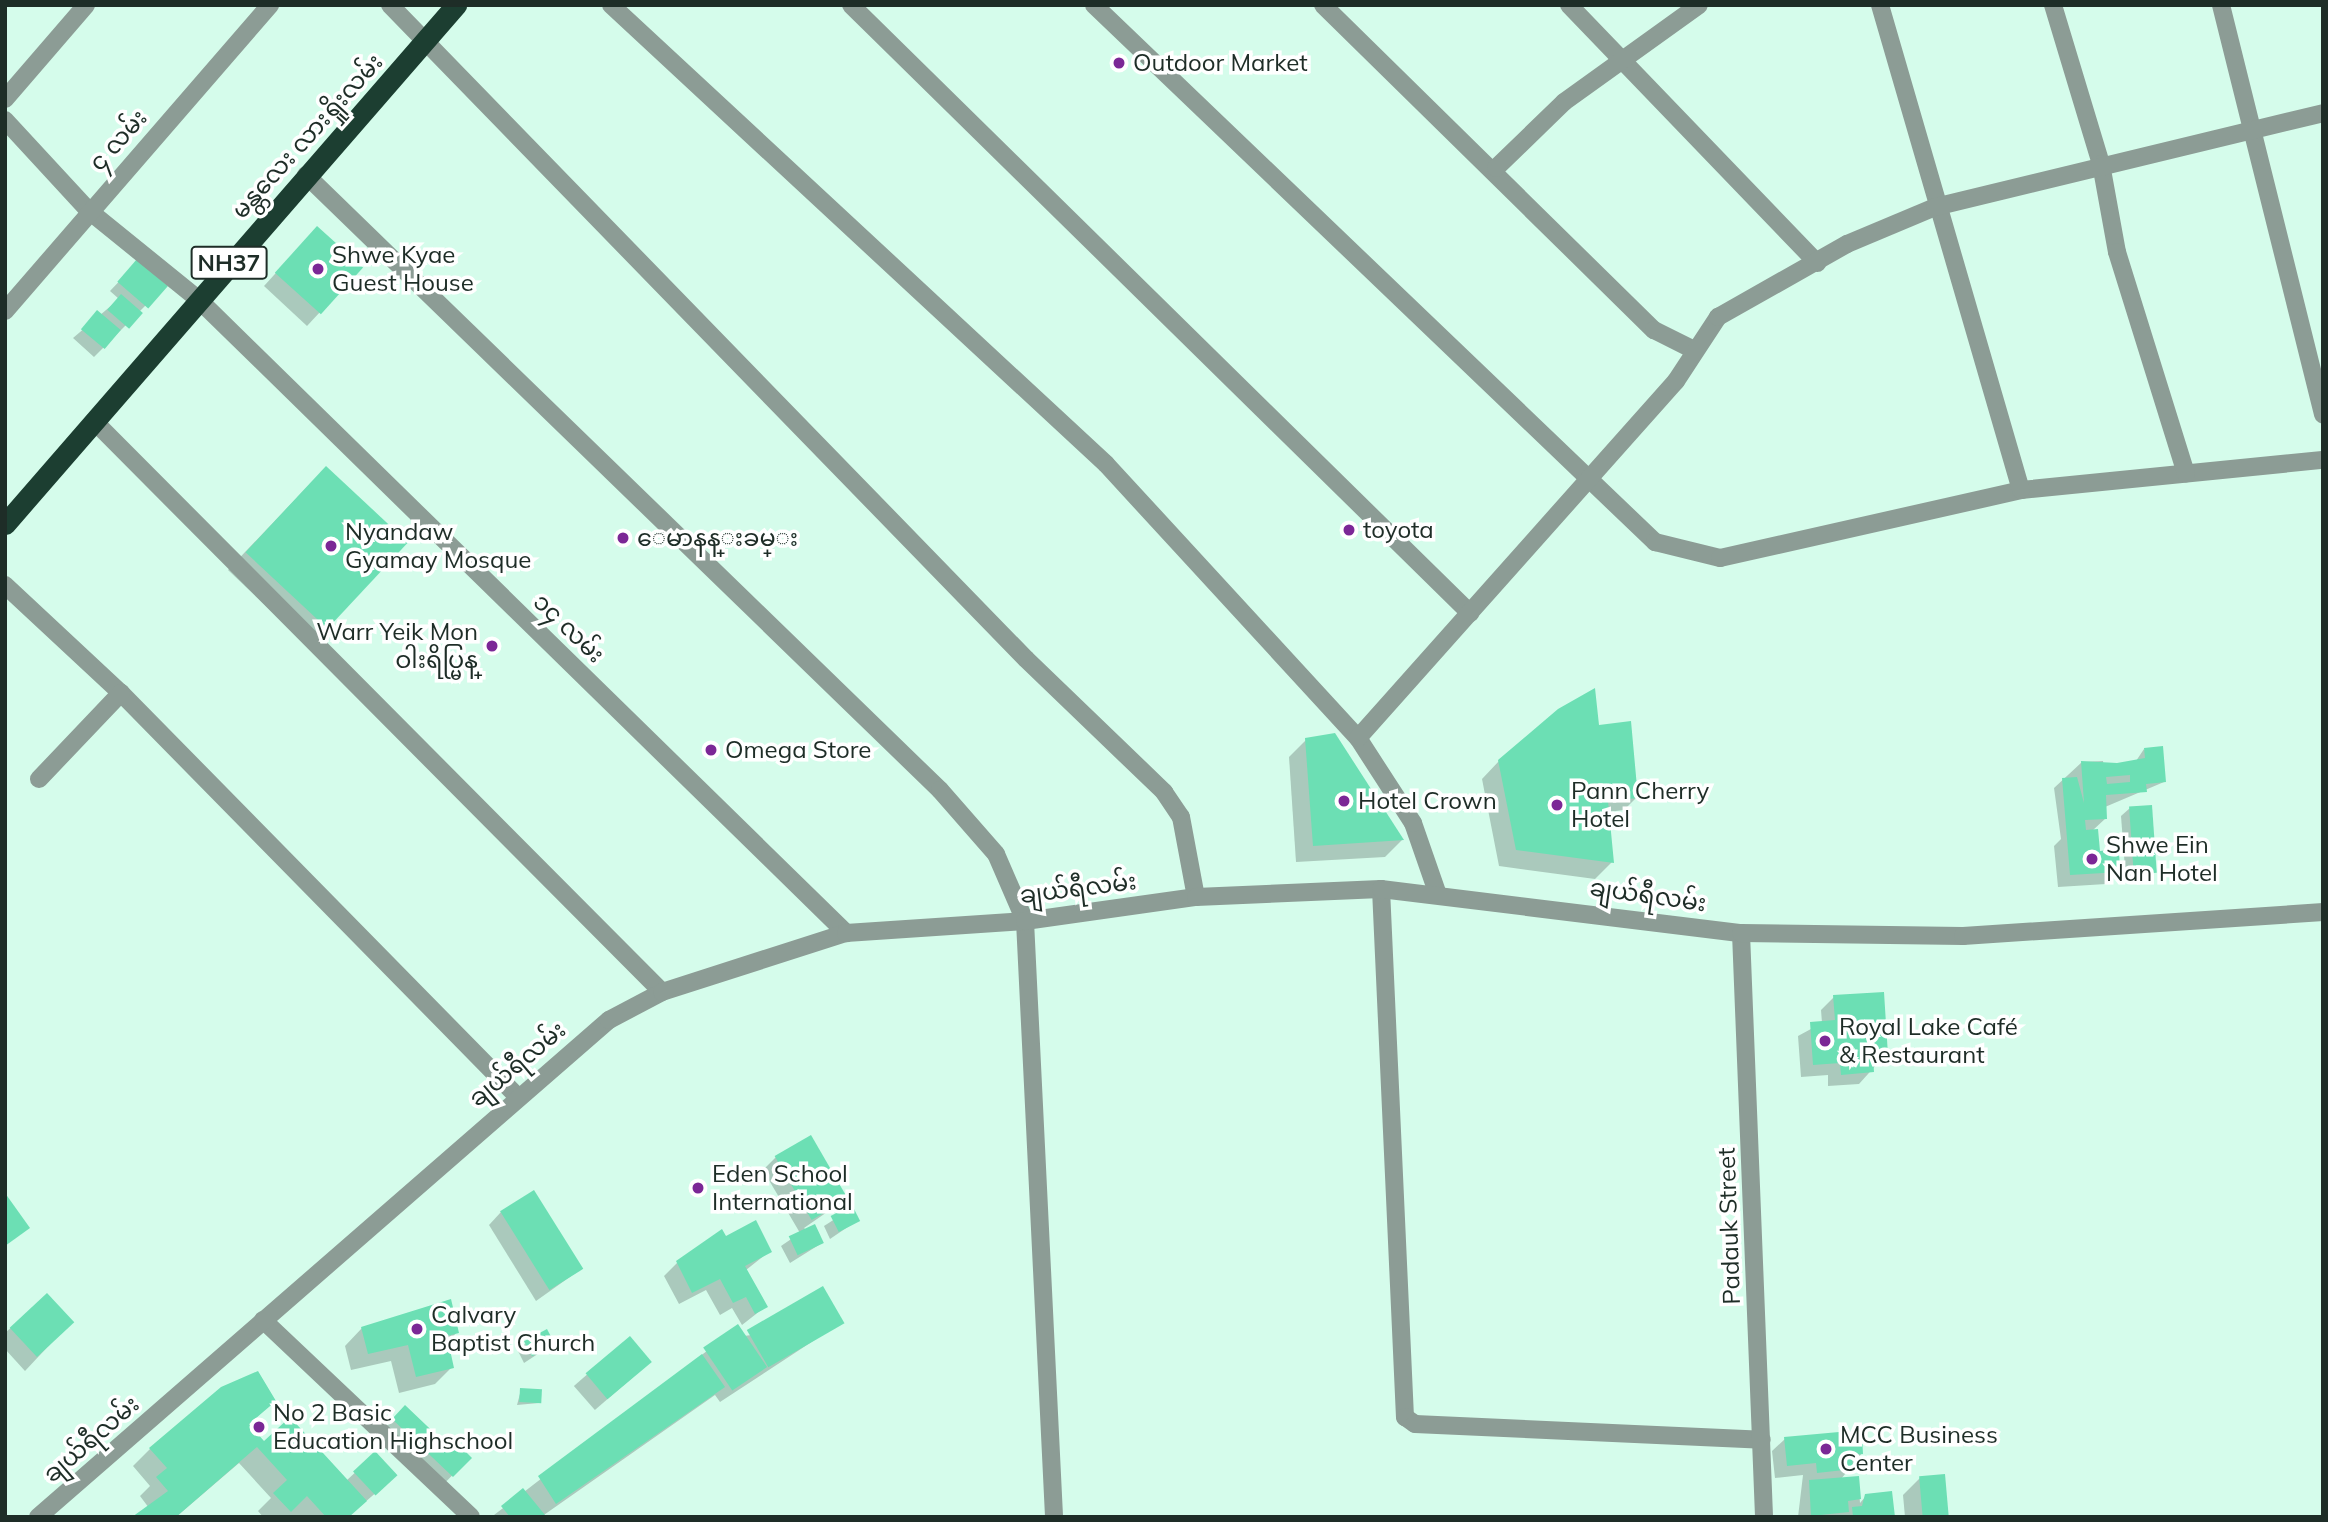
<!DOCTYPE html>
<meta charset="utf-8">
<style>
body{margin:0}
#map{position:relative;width:2328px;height:1522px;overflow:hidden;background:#d5fceb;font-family:Mulish,"Noto Sans Myanmar",sans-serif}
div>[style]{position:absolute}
.shadow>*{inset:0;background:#0003;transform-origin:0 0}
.building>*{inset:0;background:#6cdfb4;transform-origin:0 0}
.minor>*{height:18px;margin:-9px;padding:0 9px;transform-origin:9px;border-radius:9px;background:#8c9c95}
.highway>*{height:21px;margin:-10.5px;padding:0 10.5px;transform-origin:10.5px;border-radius:10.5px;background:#1c3e31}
.dots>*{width:19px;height:19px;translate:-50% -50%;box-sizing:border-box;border:4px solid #fff;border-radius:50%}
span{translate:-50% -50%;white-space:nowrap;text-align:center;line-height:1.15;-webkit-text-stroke:7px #fff;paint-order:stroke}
.shield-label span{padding:2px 5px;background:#fff;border:2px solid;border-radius:5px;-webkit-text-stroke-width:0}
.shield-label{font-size:23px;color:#1e2d27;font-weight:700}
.poi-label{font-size:24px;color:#1e2d27}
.left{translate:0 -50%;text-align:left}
.right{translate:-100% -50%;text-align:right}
.street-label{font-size:24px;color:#1e2d27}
.frame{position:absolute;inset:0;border:7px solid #1e2d27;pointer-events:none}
</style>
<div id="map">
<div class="shadow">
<div style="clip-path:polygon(305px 241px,361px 268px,307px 326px,264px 286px)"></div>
<div style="clip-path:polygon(130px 270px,165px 286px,94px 357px,73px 338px,119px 299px,110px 291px)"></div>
<div style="clip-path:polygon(309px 485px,405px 543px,307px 645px,228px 570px)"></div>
<div style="clip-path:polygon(1598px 729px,1637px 797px,1624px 810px,1607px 812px,1612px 862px,1595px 879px,1499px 866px,1482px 779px,1499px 761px)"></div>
<div style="clip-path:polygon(1306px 740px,1402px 840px,1385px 857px,1296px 862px,1289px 757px)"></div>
<div style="clip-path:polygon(2144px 749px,2164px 782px,2105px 807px,2106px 818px,2092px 831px,2098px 853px,2119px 871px,2106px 884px,2058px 887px,2054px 846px,2061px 839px,2054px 788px,2082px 762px,2103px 761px,2104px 768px,2136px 761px)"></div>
<div style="clip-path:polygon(2130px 808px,2155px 872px,2147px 880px,2126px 882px,2121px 816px)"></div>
<div style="clip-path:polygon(1834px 997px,1886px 1054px,1859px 1084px,1828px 1086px,1828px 1075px,1801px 1077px,1798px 1036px,1822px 1023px,1821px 1010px)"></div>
<div style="clip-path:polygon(776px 1157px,846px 1199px,804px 1228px,822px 1243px,790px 1263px,781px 1246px,800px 1233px,763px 1170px)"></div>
<div style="clip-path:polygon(852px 1208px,858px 1220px,830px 1239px,824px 1226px)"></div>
<div style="clip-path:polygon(501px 1212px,581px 1269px,536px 1301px,489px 1225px)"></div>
<div style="clip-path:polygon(770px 1251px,746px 1270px,765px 1307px,742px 1325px,732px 1308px,720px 1315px,706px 1290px,679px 1304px,664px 1276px,677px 1263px)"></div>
<div style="clip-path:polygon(47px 1295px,71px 1322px,25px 1371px,5px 1349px,5px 1333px)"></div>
<div style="clip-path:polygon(842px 1322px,720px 1402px,715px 1395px,541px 1517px,494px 1515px,738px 1327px,744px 1336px)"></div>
<div style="clip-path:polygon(362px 1328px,457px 1332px,447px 1343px,452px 1367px,435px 1384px,399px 1393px,391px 1361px,351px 1370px,345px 1346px)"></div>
<div style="left:629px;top:1338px;width:32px;height:73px;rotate:49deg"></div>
<div style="clip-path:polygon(526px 1343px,553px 1344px,524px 1363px,518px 1351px)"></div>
<div style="clip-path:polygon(521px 1390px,539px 1403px,517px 1405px)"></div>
<div style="clip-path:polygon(274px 1401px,248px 1425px,263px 1444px,346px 1481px,375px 1454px,387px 1483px,348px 1517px,263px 1517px,258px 1511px,271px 1498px,239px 1463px,176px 1517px,149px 1508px,140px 1496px,150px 1486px,133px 1466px,150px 1449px)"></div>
<div style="clip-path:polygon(405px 1407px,447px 1447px,469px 1458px,439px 1489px,381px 1432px)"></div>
<div style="clip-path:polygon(1785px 1439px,1849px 1439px,1862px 1453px,1841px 1479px,1858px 1477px,1860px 1503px,1866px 1496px,1893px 1517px,1798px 1517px,1803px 1475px,1775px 1478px,1772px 1451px)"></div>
<div style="clip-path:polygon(1920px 1478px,1947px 1517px,1905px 1517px,1903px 1495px)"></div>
</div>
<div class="building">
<div style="left:317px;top:226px;width:62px;height:63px;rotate:42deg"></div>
<div style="left:137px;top:259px;width:41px;height:30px;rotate:41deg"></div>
<div style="left:121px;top:294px;width:29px;height:21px;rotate:41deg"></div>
<div style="left:97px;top:310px;width:31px;height:25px;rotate:40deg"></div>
<div style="left:326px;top:466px;width:112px;height:118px;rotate:43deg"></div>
<div style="clip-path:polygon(1595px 688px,1599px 725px,1631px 721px,1638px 798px,1608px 801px,1614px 863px,1516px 850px,1498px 760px,1558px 709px)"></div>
<div style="clip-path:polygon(1335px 733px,1404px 840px,1313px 846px,1305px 738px)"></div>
<div style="clip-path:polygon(evenodd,2163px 746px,2166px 782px,2146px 784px,2147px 792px,2106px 795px,2107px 819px,2085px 820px,2086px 830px,2098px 829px,2100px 851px,2119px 849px,2120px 872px,2070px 875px,2062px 778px,2077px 777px,2084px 803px,2081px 761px,2117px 763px,2145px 758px,2144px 748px,2163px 746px,2130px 775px,2130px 782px,2107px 784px,2106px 777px,2130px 775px)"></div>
<div style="left:2152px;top:805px;width:68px;height:23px;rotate:86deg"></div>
<div style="clip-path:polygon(1884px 992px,1888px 1055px,1873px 1056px,1874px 1072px,1841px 1075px,1840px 1063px,1813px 1065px,1810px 1022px,1835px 1020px,1833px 995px)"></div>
<div style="left:811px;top:1135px;width:74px;height:42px;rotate:60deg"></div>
<div style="left:534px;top:1190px;width:93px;height:40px;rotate:58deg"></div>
<div style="clip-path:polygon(5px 1193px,30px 1228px,5px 1246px)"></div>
<div style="left:852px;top:1205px;width:18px;height:24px;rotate:63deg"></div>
<div style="clip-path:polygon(756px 1220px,772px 1252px,745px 1266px,768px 1307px,755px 1314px,746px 1297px,733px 1303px,720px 1279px,692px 1293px,676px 1261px,722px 1229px,726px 1236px)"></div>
<div style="left:815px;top:1224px;width:21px;height:29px;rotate:65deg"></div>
<div style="left:823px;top:1286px;width:43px;height:88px;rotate:60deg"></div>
<div style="left:47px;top:1293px;width:40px;height:51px;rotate:47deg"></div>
<div style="clip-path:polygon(451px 1299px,459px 1333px,447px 1336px,454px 1368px,416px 1377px,408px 1345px,368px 1354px,361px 1327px)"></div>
<div style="left:738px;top:1324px;width:52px;height:42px;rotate:56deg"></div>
<div style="left:547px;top:1329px;width:17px;height:26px;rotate:62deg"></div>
<div style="left:630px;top:1336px;width:34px;height:58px;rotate:50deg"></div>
<div style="clip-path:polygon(702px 1354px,725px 1387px,556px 1504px,538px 1476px)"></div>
<div style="clip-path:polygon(258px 1371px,276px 1401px,249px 1424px,264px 1441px,290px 1417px,367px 1501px,349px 1517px,326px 1517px,307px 1496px,291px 1512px,273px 1493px,287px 1480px,257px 1447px,176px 1517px,132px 1517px,168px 1491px,156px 1477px,167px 1468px,149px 1448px,221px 1387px)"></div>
<div style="left:520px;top:1388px;width:22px;height:14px;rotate:3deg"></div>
<div style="clip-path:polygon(405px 1405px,447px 1445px,453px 1439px,472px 1458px,453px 1477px,392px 1419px)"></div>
<div style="clip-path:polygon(1850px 1431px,1851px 1437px,1862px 1436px,1863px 1454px,1852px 1455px,1853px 1469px,1817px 1473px,1816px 1463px,1787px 1466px,1784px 1437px)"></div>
<div style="left:375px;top:1451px;width:33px;height:30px;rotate:47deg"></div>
<div style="left:1945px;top:1474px;width:43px;height:26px;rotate:85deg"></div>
<div style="clip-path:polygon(1859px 1476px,1861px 1499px,1848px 1501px,1849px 1512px,1811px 1516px,1809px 1480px)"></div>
<div style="clip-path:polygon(523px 1488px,545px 1515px,543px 1517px,510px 1517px,501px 1506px)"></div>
<div style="clip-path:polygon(1892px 1491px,1895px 1517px,1853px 1517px,1852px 1507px,1862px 1506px,1865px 1494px)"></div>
</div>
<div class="minor">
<div style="left:390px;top:5px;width:912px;rotate:45.8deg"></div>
<div style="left:1026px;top:659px;width:192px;rotate:43.9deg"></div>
<div style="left:1164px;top:792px;width:30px;rotate:56deg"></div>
<div style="left:1181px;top:817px;width:81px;rotate:79.4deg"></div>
<div style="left:611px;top:5px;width:675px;rotate:42.84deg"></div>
<div style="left:1106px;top:464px;width:372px;rotate:47.4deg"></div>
<div style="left:851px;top:5px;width:868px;rotate:44.49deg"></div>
<div style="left:1094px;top:5px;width:777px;rotate:43.75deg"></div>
<div style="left:1655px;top:542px;width:67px;rotate:13.8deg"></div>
<div style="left:1720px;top:558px;width:309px;rotate:-12.7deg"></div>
<div style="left:2021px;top:490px;width:303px;rotate:-5.7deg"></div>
<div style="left:1323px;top:5px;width:464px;rotate:44.5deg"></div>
<div style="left:1654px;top:330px;width:45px;rotate:26.6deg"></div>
<div style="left:1569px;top:5px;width:358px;rotate:46.1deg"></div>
<div style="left:1880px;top:5px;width:505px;rotate:73.79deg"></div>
<div style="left:2053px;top:5px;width:166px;rotate:73.2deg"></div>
<div style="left:2101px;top:164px;width:89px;rotate:79.7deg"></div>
<div style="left:2117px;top:252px;width:232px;rotate:72.7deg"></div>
<div style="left:2221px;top:5px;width:422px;rotate:76deg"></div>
<div style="left:5px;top:99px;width:124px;rotate:-49.2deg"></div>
<div style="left:5px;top:120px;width:122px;rotate:47.3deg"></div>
<div style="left:88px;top:210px;width:141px;rotate:39deg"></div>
<div style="left:198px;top:299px;width:907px;rotate:44.37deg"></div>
<div style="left:1496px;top:168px;width:95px;rotate:-44.1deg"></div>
<div style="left:1564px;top:102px;width:166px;rotate:-35.7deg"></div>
<div style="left:306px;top:175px;width:883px;rotate:44.13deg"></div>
<div style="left:940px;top:790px;width:85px;rotate:48.8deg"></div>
<div style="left:996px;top:854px;width:73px;rotate:66.6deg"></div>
<div style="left:1025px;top:921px;width:597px;rotate:87.21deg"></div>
<div style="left:5px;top:311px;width:405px;rotate:-49.1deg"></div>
<div style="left:94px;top:421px;width:805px;rotate:45.15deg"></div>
<div style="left:5px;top:585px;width:158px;rotate:43deg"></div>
<div style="left:121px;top:693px;width:565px;rotate:45.5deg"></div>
<div style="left:39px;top:779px;width:119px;rotate:-46.4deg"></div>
<div style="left:1381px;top:889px;width:529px;rotate:87.4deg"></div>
<div style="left:1405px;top:1417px;width:12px;rotate:35deg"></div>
<div style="left:1415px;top:1424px;width:347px;rotate:2.6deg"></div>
<div style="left:1437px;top:892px;width:73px;rotate:-109.2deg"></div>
<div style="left:1413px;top:823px;width:101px;rotate:-122.9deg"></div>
<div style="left:1358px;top:738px;width:478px;rotate:-48.3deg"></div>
<div style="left:1676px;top:381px;width:77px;rotate:-56.7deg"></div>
<div style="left:1718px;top:317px;width:148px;rotate:-29.5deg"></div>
<div style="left:1847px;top:244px;width:95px;rotate:-22.8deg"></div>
<div style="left:1935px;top:207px;width:399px;rotate:-13.6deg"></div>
<div style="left:1741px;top:933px;width:584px;rotate:87.74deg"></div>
<div style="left:263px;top:1320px;width:286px;rotate:43.4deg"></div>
<div style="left:38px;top:1517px;width:757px;rotate:-41.04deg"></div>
<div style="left:609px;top:1020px;width:60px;rotate:-27.8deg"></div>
<div style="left:662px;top:992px;width:193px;rotate:-17.8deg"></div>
<div style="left:846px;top:933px;width:179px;rotate:-3.8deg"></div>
<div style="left:1025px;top:921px;width:173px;rotate:-8deg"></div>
<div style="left:1196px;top:897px;width:185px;rotate:-2.5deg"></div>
<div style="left:1381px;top:889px;width:363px;rotate:7deg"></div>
<div style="left:1741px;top:933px;width:222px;rotate:0.8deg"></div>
<div style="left:1963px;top:936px;width:361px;rotate:-3.8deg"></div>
</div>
<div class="highway">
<div style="left:5px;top:524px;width:688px;rotate:-49.01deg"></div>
</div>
<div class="dots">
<div style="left:1119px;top:63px;background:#7b2796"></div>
<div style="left:318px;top:269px;background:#7b2796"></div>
<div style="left:1349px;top:530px;background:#7b2796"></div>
<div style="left:623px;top:538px;background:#7b2796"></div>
<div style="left:331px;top:546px;background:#7b2796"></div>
<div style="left:492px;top:646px;background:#7b2796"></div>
<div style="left:711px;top:750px;background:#7b2796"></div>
<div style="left:1344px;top:801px;background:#7b2796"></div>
<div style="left:1557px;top:805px;background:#7b2796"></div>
<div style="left:2092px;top:859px;background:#7b2796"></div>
<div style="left:1825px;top:1041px;background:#7b2796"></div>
<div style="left:698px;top:1188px;background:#7b2796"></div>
<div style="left:417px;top:1329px;background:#7b2796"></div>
<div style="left:259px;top:1427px;background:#7b2796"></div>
<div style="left:1826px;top:1449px;background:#7b2796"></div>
</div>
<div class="shield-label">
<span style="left:229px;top:263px">NH37</span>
</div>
<div class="poi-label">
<span class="left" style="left:1133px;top:63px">Outdoor Market</span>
<span class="left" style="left:332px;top:269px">Shwe Kyae<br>Guest House</span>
<span class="left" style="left:1363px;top:530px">toyota</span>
<span class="left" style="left:345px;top:546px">Nyandaw<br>Gyamay Mosque</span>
<span class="left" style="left:637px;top:538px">ေမာနန္းခမ္း</span>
<span class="right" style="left:478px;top:646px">Warr Yeik Mon<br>ဝါးရိပ္မြန္</span>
<span class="left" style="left:725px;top:750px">Omega Store</span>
<span class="left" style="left:1571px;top:805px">Pann Cherry<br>Hotel</span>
<span class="left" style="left:1358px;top:801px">Hotel Crown</span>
<span class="left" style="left:2106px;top:859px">Shwe Ein<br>Nan Hotel</span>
<span class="left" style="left:1839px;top:1041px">Royal Lake Café<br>&amp; Restaurant</span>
<span class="left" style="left:712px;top:1188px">Eden School<br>International</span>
<span class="left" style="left:431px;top:1329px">Calvary<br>Baptist Church</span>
<span class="left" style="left:273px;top:1427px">No 2 Basic<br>Education Highschool</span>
<span class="left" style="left:1840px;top:1449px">MCC Business<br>Center</span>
</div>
<div class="street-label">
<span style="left:307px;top:136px;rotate:-48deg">မန္တလေး လားရှိုးလမ်း</span>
<span style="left:118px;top:140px;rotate:-48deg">၄ လမ်း</span>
<span style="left:569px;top:628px;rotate:44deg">၁၄ လမ်း</span>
<span style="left:1078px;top:888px;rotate:-7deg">ချယ်ရီလမ်း</span>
<span style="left:1648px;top:895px;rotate:8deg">ချယ်ရီလမ်း</span>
<span style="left:517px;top:1064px;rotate:-40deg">ချယ်ရီလမ်း</span>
<span style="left:1729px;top:1226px;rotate:-92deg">Padauk Street</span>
<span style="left:91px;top:1439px;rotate:-41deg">ချယ်ရီလမ်း</span>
</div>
<div class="frame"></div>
</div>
